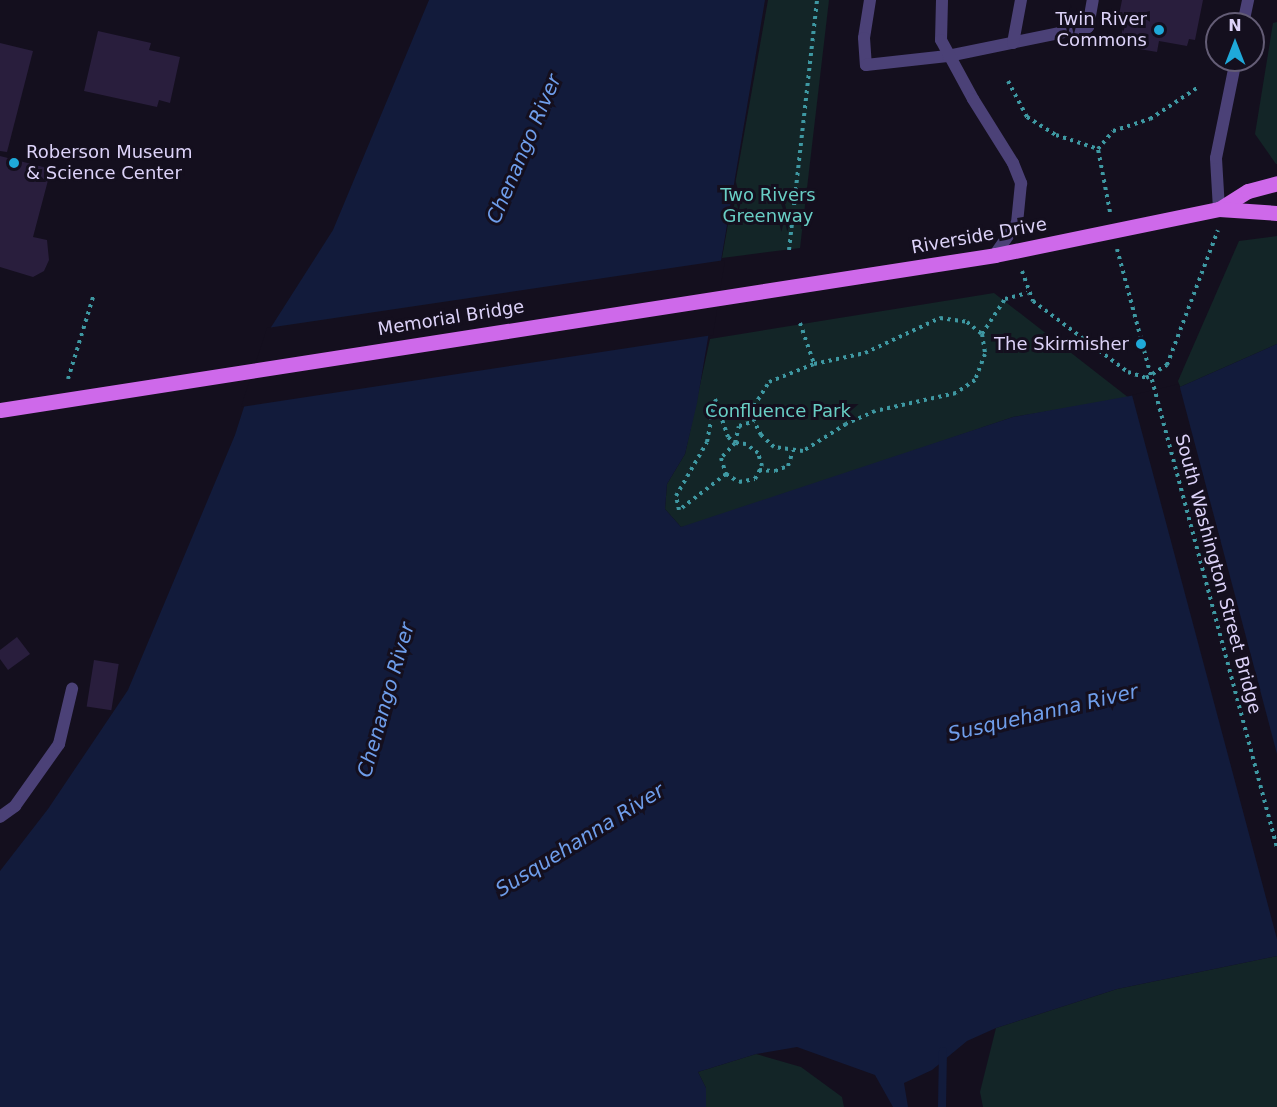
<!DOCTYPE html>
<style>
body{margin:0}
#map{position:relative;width:1277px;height:1107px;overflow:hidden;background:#140f1e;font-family:"DejaVu Sans",sans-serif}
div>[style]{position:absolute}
.green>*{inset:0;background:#132527}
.water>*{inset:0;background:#121b3b}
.pier>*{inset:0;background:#140f1e}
.stream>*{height:8px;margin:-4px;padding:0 4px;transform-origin:4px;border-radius:4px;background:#121b3b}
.building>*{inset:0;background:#291e3d;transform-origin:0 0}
.path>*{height:4px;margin-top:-2px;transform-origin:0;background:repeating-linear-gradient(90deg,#3e98a2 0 3px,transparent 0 7.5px)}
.lane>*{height:12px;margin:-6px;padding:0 6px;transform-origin:6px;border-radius:6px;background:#4b4177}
.street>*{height:12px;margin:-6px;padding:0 6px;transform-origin:6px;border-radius:6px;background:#4b4177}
.primary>*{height:15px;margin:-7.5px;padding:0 7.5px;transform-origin:7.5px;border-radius:7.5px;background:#ce69ea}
.dots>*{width:16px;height:16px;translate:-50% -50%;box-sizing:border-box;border:3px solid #140f1e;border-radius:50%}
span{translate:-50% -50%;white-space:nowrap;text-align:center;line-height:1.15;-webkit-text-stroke:6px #140f1e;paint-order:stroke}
.poi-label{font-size:18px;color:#ddd3f9}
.right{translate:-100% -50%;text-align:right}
.left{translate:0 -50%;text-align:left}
.park-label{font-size:18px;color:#69cec5}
.street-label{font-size:18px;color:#ddd3f9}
.water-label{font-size:20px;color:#6f9eeb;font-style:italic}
.north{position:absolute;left:1205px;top:12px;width:60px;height:60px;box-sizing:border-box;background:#140f1e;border:2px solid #645d76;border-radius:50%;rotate:0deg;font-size:16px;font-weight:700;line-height:24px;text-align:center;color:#ddd3f9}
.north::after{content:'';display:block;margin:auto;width:21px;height:27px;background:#1fa9d9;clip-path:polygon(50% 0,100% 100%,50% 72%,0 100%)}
</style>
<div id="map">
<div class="green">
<div style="clip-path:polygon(768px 0,829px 0,800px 248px,722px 258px)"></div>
<div style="clip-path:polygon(1277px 22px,1277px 164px,1276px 164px,1255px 134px,1273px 23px)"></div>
<div style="clip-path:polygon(1277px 236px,1277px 344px,1180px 387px,1178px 381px,1239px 241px)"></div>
<div style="clip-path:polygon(994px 293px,1129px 398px,1013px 417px,701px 523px,681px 527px,665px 509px,667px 484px,685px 454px,710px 339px)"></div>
<div style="clip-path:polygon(1277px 956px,1277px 1107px,983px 1107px,980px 1092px,996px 1028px,1117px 989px)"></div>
<div style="clip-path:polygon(756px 1054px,801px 1067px,842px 1097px,844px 1107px,706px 1107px,706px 1088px,698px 1072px)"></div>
</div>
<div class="water">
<div style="clip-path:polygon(429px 0,765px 0,697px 403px,685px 454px,667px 484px,665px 509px,681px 527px,1013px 417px,1180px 387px,1277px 344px,1277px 956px,1117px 989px,996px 1028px,967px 1041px,932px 1070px,904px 1083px,908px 1107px,893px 1107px,875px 1075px,797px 1047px,756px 1054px,698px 1072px,706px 1088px,706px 1107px,0 1107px,0 871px,48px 809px,128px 690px,235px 435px,268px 332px,333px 230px)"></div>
</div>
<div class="pier">
<div style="clip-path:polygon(725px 260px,713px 335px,241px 407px,267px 328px)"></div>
<div style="clip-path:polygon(1179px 384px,1277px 754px,1277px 939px,1132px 395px)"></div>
</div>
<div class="stream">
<div style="left:942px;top:1107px;width:56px;rotate:-89deg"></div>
</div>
<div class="building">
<div style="clip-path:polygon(1122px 0,1203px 0,1195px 40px,1189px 39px,1187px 46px,1159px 41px,1157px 52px,1122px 46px,1122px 26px,1117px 25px)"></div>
<div style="clip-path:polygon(98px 31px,151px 43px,149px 50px,180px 57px,170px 103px,159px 100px,157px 107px,84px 91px)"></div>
<div style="clip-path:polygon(0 43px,33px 51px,7px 152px,0 151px)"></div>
<div style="clip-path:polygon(0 156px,51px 169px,33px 237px,47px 240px,49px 260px,44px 271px,33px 277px,0 267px)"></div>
<div style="clip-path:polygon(17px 637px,30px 654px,8px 670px,0 659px,0 650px)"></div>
<div style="left:94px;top:660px;width:25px;height:47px;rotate:9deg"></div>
</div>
<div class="path">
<div style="left:1008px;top:81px;width:41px;rotate:62.2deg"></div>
<div style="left:1027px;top:117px;width:34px;rotate:32deg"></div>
<div style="left:1056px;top:135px;width:44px;rotate:18.4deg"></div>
<div style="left:1110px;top:212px;width:64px;rotate:-100.8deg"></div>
<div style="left:1098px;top:149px;width:23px;rotate:-50deg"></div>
<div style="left:1113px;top:131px;width:39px;rotate:-18deg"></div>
<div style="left:1150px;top:119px;width:56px;rotate:-33.4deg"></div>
<div style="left:1117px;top:249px;width:620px;rotate:75.04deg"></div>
<div style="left:789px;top:250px;width:252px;rotate:-83.6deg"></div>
<div style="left:1022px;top:271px;width:32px;rotate:70deg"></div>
<div style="left:1033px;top:301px;width:119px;rotate:36.8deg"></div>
<div style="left:1128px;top:372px;width:19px;rotate:18deg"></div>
<div style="left:1146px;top:378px;width:25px;rotate:-32deg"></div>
<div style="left:1167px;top:365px;width:144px;rotate:-69.3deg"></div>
<div style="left:940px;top:318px;width:27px;rotate:8deg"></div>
<div style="left:967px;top:322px;width:19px;rotate:39deg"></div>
<div style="left:982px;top:334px;width:20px;rotate:81deg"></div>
<div style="left:985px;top:354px;width:28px;rotate:111deg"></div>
<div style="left:975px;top:380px;width:23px;rotate:146deg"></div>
<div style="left:956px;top:393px;width:83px;rotate:167.5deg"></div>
<div style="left:875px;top:411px;width:32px;rotate:156deg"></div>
<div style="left:846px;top:424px;width:51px;rotate:147.9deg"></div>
<div style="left:803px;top:451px;width:29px;rotate:-172deg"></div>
<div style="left:774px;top:447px;width:18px;rotate:-137deg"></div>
<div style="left:761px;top:435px;width:16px;rotate:-117deg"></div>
<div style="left:754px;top:421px;width:15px;rotate:-90deg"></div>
<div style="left:754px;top:406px;width:28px;rotate:-58deg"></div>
<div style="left:769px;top:382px;width:48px;rotate:-21.8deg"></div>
<div style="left:814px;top:364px;width:52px;rotate:-12.2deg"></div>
<div style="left:865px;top:353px;width:83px;rotate:-25deg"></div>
<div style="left:800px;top:323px;width:43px;rotate:71.1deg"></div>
<div style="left:982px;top:334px;width:42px;rotate:-56.7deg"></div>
<div style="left:1005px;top:299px;width:23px;rotate:-15deg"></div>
<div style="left:68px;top:379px;width:89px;rotate:-73deg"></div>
<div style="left:759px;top:470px;width:16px;rotate:4deg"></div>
<div style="left:775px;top:471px;width:14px;rotate:-21deg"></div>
<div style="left:788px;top:466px;width:16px;rotate:-72deg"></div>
<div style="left:726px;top:474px;width:59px;rotate:142.5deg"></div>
<div style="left:679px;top:510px;width:14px;rotate:-102deg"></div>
<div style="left:676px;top:496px;width:62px;rotate:-60.1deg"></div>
<div style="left:707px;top:442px;width:44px;rotate:-79.5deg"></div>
<div style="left:715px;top:399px;width:40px;rotate:71.1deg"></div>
<div style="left:728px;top:437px;width:9px;rotate:41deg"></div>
<div style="left:735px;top:443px;width:21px;rotate:133deg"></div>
<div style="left:721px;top:458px;width:17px;rotate:73deg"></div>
<div style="left:726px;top:474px;width:15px;rotate:32deg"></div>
<div style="left:739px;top:482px;width:16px;rotate:-11deg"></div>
<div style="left:755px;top:479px;width:15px;rotate:-62deg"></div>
<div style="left:762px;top:466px;width:14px;rotate:-107deg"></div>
<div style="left:758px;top:453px;width:15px;rotate:-143deg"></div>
<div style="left:746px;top:444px;width:11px;rotate:-175deg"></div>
<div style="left:735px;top:443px;width:17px;rotate:-77deg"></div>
<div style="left:739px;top:426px;width:16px;rotate:-18deg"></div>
</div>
<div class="lane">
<div style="left:870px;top:0;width:38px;rotate:99deg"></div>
<div style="left:864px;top:38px;width:27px;rotate:86deg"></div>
<div style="left:866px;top:65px;width:82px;rotate:-6.3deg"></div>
<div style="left:948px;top:56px;width:143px;rotate:-11.7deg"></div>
<div style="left:1088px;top:27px;width:27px;rotate:-80deg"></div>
<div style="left:942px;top:0;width:40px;rotate:91.4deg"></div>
<div style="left:941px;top:40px;width:67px;rotate:61.5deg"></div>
<div style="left:1013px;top:43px;width:44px;rotate:-79.5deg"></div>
<div style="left:0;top:817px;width:19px;rotate:-36deg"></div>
<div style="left:15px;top:806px;width:76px;rotate:-54.6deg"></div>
<div style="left:59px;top:744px;width:57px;rotate:-76.7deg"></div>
</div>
<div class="street">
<div style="left:1243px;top:24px;width:25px;rotate:-78deg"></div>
<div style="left:973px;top:99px;width:75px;rotate:58deg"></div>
<div style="left:1013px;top:163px;width:22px;rotate:68deg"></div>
<div style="left:1021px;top:183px;width:40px;rotate:95.7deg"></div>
<div style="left:1017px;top:223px;width:39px;rotate:125deg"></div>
<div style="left:1219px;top:209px;width:51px;rotate:-93.4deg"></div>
<div style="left:1216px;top:158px;width:100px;rotate:-78.5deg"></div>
</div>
<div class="primary">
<div style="left:1219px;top:209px;width:34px;rotate:-32deg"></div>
<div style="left:1248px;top:191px;width:30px;rotate:-15deg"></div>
<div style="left:0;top:410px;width:1007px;rotate:-8.85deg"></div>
<div style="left:995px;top:255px;width:229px;rotate:-11.6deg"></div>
<div style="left:1219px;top:209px;width:58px;rotate:3.9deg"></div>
</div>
<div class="dots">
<div style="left:1159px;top:30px;background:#1fa9d9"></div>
<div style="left:14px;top:163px;background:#1fa9d9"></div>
<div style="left:1141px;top:344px;background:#1fa9d9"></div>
</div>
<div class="poi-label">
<span class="right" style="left:1147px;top:30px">Twin River<br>Commons</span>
<span class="left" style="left:26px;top:163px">Roberson Museum<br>&amp; Science Center</span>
<span class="right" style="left:1129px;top:344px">The Skirmisher</span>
</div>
<div class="park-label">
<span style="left:768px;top:206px">Two Rivers<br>Greenway</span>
<span style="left:778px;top:411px">Confluence Park</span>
</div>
<div class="street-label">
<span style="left:979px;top:236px;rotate:-10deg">Riverside Drive</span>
<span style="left:451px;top:318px;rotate:-9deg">Memorial Bridge</span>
<span style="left:1218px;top:574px;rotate:75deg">South Washington Street Bridge</span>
</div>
<div class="water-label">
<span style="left:524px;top:149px;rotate:-67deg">Chenango River</span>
<span style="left:386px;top:700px;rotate:-74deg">Chenango River</span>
<span style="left:1043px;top:713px;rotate:-13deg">Susquehanna River</span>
<span style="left:580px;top:840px;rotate:-32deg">Susquehanna River</span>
</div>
<div class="north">N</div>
</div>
